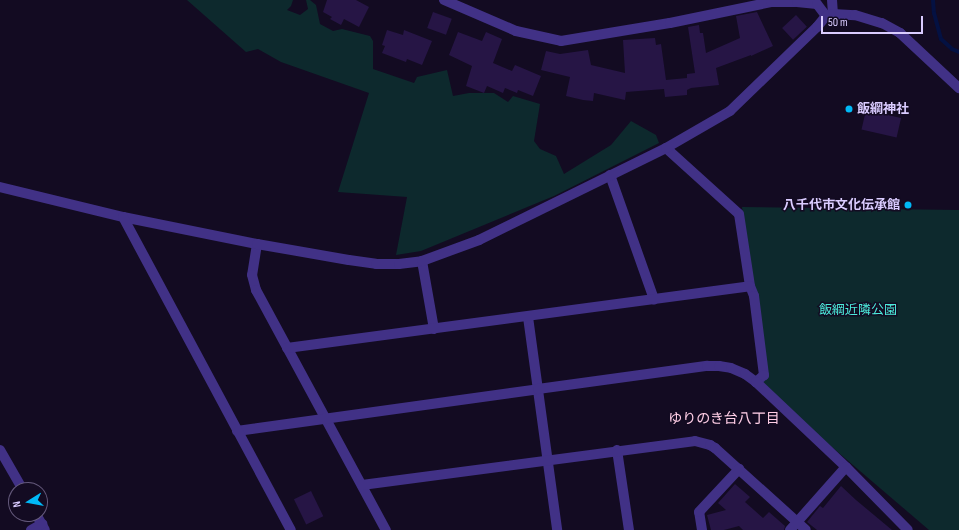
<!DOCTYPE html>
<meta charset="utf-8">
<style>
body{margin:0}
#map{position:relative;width:959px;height:530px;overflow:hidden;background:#130b22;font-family:"Sofia Sans Condensed","Noto Sans JP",sans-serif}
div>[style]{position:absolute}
.green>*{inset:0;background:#0d292d}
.stream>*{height:4px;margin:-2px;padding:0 2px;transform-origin:2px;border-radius:2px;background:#041142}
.building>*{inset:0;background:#261545;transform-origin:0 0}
.minor>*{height:10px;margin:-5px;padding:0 5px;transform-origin:5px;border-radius:5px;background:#413186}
.tertiary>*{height:10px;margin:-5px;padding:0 5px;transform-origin:5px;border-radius:5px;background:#413186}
.dots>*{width:11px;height:11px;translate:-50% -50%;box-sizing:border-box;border:2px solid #130b22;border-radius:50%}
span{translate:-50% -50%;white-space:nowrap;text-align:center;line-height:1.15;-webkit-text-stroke:3px #130b22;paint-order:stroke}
.poi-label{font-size:13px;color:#daccff;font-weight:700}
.left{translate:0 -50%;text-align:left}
.right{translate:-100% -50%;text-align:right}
.park-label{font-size:13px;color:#4cebdc}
.neighbourhood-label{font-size:14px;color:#ffcee6}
.north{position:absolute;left:8px;top:482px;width:40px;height:40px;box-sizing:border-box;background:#130b22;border:1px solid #63587a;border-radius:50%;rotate:259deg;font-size:11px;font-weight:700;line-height:16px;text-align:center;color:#daccff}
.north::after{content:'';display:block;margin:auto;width:14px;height:18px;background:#00b9f7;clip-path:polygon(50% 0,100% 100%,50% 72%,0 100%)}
.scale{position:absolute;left:821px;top:16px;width:102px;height:18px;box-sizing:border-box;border:2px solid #daccff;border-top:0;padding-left:5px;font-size:12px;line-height:14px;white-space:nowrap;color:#daccff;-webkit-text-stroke:3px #130b22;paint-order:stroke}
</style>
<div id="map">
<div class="green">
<div style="clip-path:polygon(187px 0,293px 0,291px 6px,287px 10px,300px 15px,308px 9px,306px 0,310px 0,316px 5px,320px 24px,333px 31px,342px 29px,370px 36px,373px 41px,373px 69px,414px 83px,417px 77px,447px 70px,453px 96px,469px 93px,494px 93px,508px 102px,513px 96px,540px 104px,534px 141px,540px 149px,556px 156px,564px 174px,611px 145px,631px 121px,656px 135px,659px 143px,554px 196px,421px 251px,396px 255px,407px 197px,338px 192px,369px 93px,281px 62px,258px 49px,246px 52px)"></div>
<div style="clip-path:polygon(742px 207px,959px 210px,959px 530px,929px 530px,756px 382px,766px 376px)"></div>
</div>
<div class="stream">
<div style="left:933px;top:0;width:13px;rotate:86deg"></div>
<div style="left:934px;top:13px;width:27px;rotate:75deg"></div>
<div style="left:941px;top:39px;width:15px;rotate:42deg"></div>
<div style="left:952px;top:49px;width:8px;rotate:23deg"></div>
</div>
<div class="building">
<div style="clip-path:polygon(327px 0,356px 0,369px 7px,359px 27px,344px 19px,341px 25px,330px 19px,332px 17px,323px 12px)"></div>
<div style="left:433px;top:12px;width:20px;height:17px;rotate:20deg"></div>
<div style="clip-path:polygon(757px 12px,773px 46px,751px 56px,751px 55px,716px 68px,719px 85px,691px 88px,687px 90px,687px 95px,665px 97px,664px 89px,626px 92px,625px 100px,594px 93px,593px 101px,583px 100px,566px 96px,570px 77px,541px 70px,546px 51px,560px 54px,588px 50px,591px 65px,625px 73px,623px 40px,655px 38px,656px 45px,661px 44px,666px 80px,687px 78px,687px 74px,695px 73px,688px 27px,699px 25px,700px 33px,703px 33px,706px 53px,740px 38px,736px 16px)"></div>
<div style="left:796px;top:15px;width:16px;height:19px;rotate:47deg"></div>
<div style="clip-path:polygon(387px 30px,403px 35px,404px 30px,432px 41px,422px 65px,407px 59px,406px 62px,382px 53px,385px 46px,382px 45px)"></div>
<div style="clip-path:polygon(458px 32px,482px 41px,486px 32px,502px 39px,493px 63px,512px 71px,515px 65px,541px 76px,533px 96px,518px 90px,517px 93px,505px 88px,503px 93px,487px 86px,484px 93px,466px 86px,472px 66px,449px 55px)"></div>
<div style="left:866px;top:110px;width:36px;height:20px;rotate:13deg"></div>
<div style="clip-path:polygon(735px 484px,750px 497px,745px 502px,763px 518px,769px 512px,785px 526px,784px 530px,743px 530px,739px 526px,724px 530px,711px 530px,707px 515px,726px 510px,718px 503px)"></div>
<div style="clip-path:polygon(841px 486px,856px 500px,892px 530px,817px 530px,807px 522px,820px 506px,823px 508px)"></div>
<div style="left:311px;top:491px;width:28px;height:19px;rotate:64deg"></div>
</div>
<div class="minor">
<div style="left:444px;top:0;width:78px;rotate:23.3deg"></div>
<div style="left:516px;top:31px;width:46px;rotate:12.5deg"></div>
<div style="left:561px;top:41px;width:110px;rotate:-9.4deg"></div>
<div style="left:670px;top:23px;width:103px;rotate:-11.7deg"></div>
<div style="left:771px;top:2px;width:26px"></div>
<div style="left:797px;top:2px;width:20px;rotate:6deg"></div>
<div style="left:817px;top:4px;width:15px;rotate:53deg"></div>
<div style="left:832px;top:0;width:14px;rotate:86deg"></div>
<div style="left:666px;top:148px;width:98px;rotate:42.1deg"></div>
<div style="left:739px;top:214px;width:73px;rotate:81.3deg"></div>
<div style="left:750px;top:286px;width:11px;rotate:68deg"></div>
<div style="left:754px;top:296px;width:80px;rotate:82.8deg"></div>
<div style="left:764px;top:375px;width:11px;rotate:139deg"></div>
<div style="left:610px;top:175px;width:132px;rotate:70.5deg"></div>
<div style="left:257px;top:244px;width:31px;rotate:99deg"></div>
<div style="left:252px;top:275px;width:16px;rotate:75deg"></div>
<div style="left:256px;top:290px;width:273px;rotate:61.6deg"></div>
<div style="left:422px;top:261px;width:69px;rotate:80deg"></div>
<div style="left:528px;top:317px;width:215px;rotate:82.2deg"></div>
<div style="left:287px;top:348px;width:467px;rotate:-7.6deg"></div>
<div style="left:237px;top:431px;width:304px;rotate:-7.9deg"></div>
<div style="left:538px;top:389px;width:171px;rotate:-7.8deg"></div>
<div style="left:707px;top:366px;width:12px"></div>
<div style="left:719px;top:366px;width:12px;rotate:9deg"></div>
<div style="left:731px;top:368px;width:15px;rotate:23deg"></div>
<div style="left:745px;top:374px;width:14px;rotate:36deg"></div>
<div style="left:756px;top:382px;width:124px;rotate:43.4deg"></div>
<div style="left:846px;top:467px;width:88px;rotate:45.5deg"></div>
<div style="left:0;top:450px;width:46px;rotate:60.1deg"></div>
<div style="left:617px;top:450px;width:81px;rotate:81.5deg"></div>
<div style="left:362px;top:485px;width:336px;rotate:-7.5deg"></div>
<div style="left:695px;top:441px;width:16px;rotate:15deg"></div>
<div style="left:710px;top:445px;width:6px;rotate:31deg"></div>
<div style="left:715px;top:448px;width:122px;rotate:42deg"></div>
<div style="left:36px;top:514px;width:18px;rotate:61deg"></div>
<div style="left:31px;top:530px;width:13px;rotate:-29deg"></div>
<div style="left:702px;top:530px;width:18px;rotate:-99deg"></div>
<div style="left:699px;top:512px;width:59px;rotate:-47.1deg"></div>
<div style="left:790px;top:530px;width:84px;rotate:-48.4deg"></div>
</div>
<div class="tertiary">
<div style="left:0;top:187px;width:127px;rotate:13.7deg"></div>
<div style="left:123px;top:217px;width:137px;rotate:11.4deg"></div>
<div style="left:257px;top:244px;width:93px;rotate:9.9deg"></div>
<div style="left:349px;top:260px;width:27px;rotate:8deg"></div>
<div style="left:376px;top:264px;width:23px"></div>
<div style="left:399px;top:264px;width:23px;rotate:-7deg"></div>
<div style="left:422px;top:261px;width:61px;rotate:-20.2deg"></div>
<div style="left:479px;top:240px;width:208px;rotate:-26.2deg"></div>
<div style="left:666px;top:148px;width:74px;rotate:-30deg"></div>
<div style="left:730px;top:111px;width:121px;rotate:-44deg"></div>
<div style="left:817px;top:27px;width:14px;rotate:-51deg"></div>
<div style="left:826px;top:16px;width:7px;rotate:-16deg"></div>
<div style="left:833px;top:14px;width:22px;rotate:3deg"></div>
<div style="left:855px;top:15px;width:28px;rotate:17deg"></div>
<div style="left:882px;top:23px;width:21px;rotate:29deg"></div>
<div style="left:900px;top:33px;width:81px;rotate:43deg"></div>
<div style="left:123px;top:217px;width:355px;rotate:61.8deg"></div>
</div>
<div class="dots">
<div style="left:849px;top:109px;background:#00b9f7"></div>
<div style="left:908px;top:205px;background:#00b9f7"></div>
</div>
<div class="poi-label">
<span class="left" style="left:857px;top:109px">飯綱神社</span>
<span class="right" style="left:900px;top:205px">八千代市文化伝承館</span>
</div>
<div class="park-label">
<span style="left:858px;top:310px">飯綱近隣公園</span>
</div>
<div class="neighbourhood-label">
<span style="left:724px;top:419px">ゆりのき台八丁目</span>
</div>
<div class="north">N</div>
<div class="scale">50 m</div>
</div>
